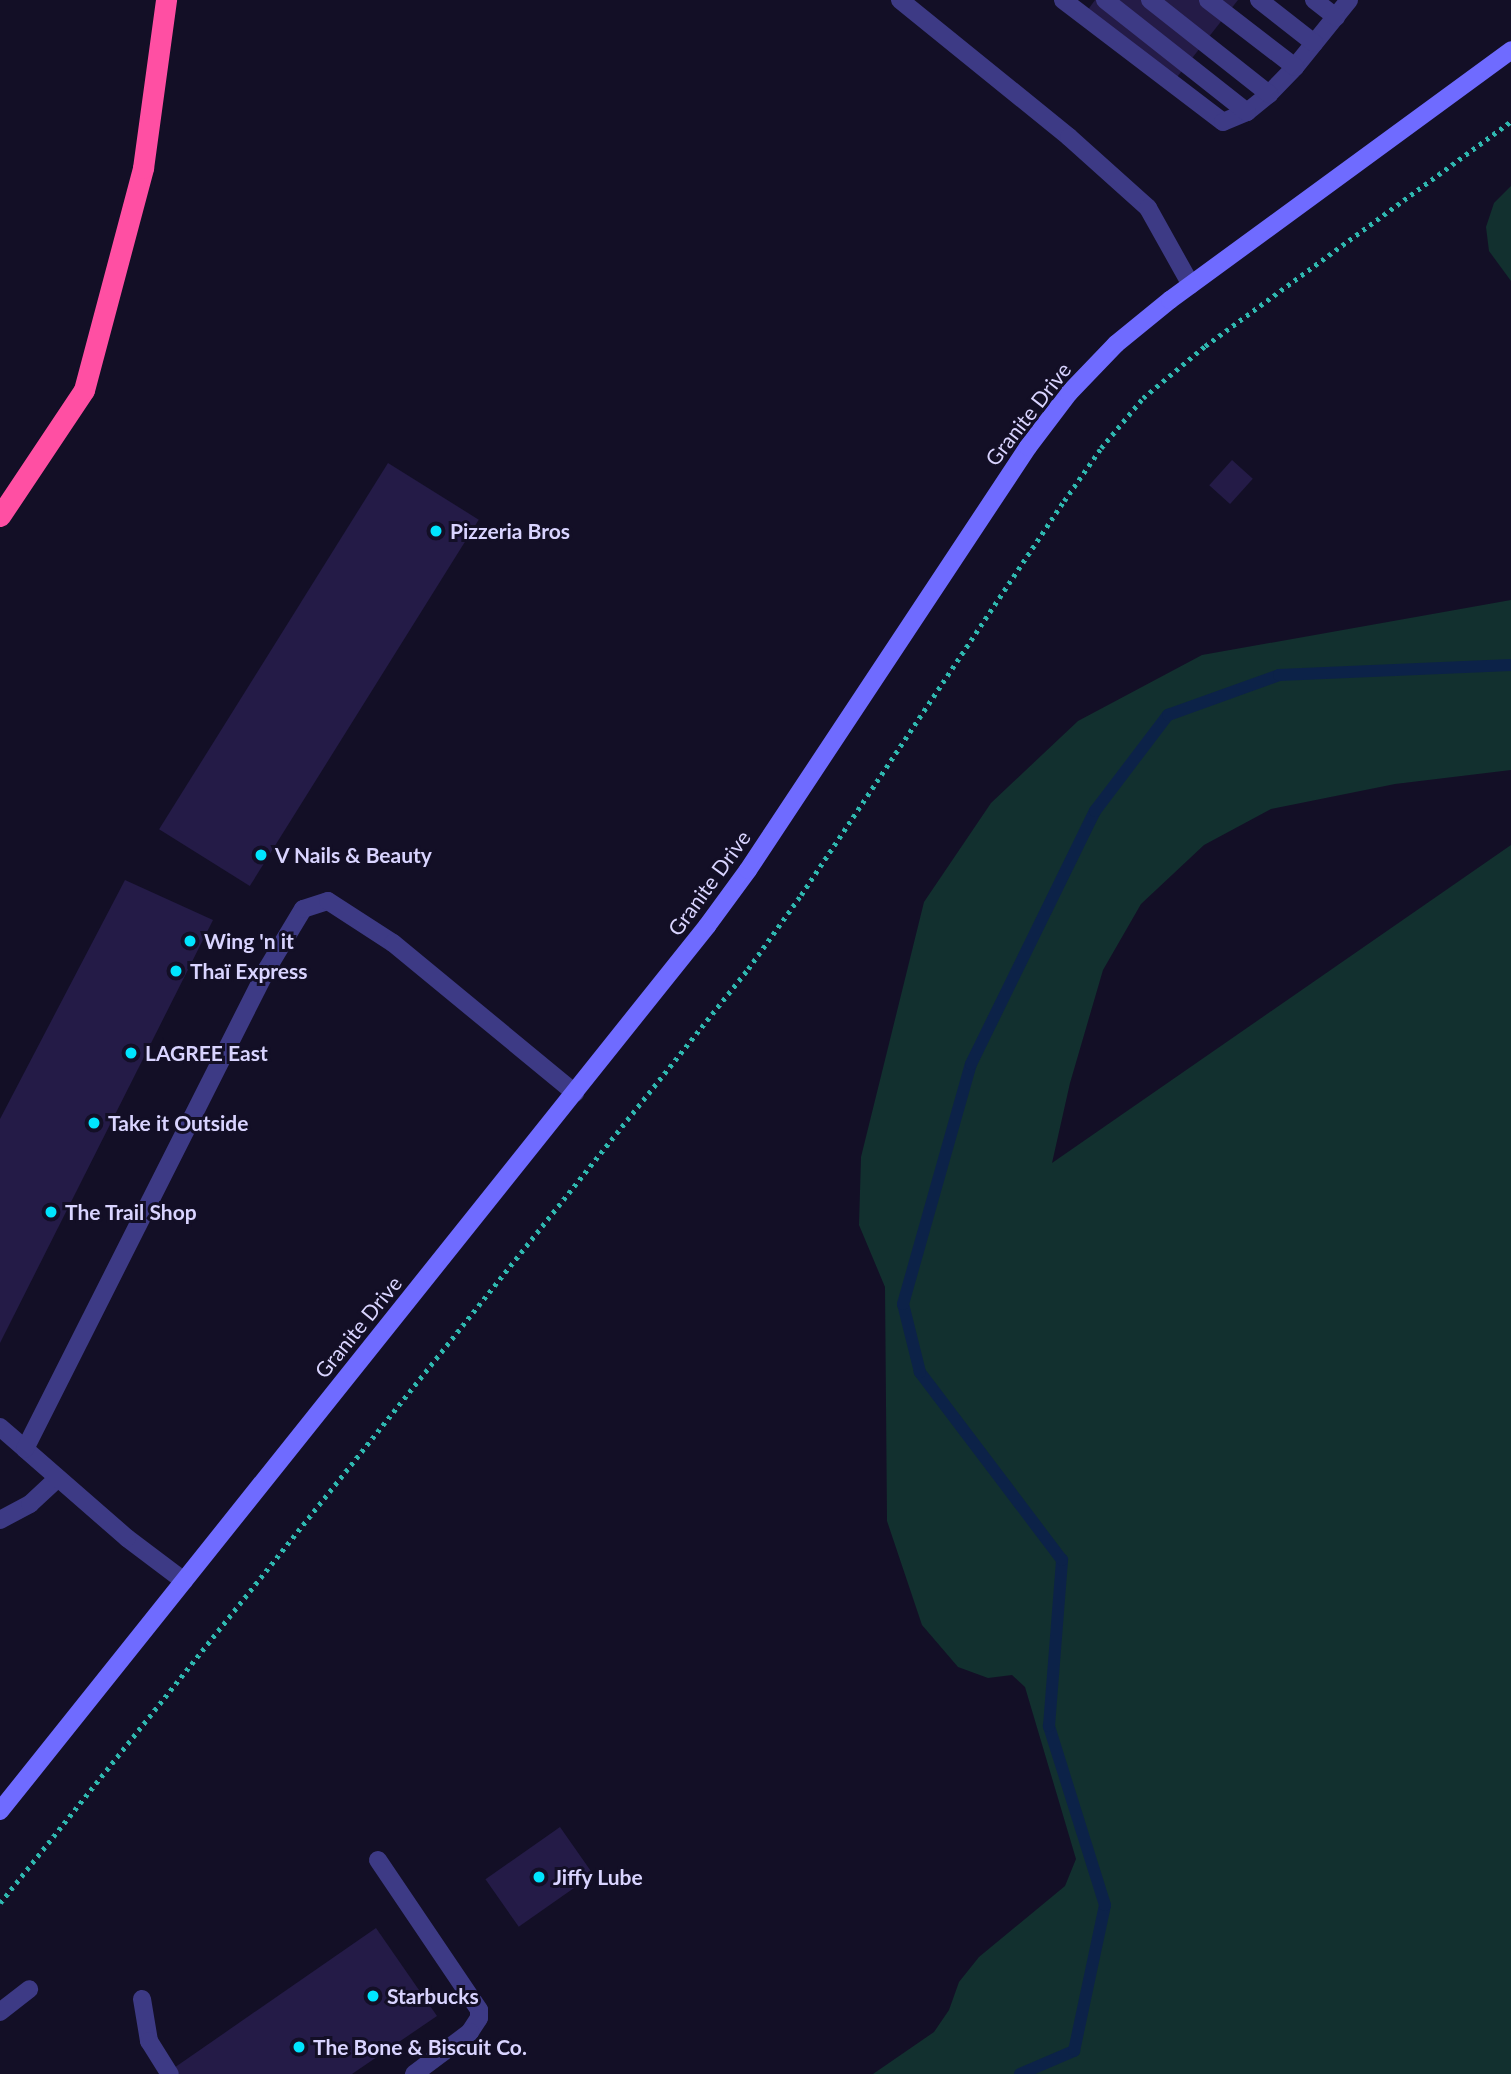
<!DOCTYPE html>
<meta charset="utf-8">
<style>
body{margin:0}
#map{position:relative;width:1511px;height:2074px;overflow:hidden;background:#130f26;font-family:Lato,sans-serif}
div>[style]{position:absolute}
.green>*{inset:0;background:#12302f}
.stream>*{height:12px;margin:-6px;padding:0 6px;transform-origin:6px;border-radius:6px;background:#0c2248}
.building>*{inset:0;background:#241b47;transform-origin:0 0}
.path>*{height:4.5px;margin-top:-2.25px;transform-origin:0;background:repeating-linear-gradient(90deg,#2fb8b0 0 3.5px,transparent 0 8.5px)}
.lane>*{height:18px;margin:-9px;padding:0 9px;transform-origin:9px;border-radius:9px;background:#3d3a85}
.secondary>*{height:18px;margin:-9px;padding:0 9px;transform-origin:9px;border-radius:9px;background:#6f6bff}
.highway>*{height:21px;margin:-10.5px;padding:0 10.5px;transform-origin:10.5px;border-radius:10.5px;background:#ff4fa3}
.dots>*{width:19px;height:19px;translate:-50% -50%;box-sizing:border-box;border:4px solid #130f26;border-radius:50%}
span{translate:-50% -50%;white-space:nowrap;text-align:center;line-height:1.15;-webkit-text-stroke:6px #130f26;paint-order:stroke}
.street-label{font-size:21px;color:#d9d4ff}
.poi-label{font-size:21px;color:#d9d4ff;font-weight:700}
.left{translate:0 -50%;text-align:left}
</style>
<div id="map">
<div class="green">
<div style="clip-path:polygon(1511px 186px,1511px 281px,1489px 251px,1486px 227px,1494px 203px)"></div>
<div style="clip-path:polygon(1511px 600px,1511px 770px,1395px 784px,1271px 809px,1204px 845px,1141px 904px,1103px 970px,1070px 1083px,1052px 1163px,1511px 845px,1511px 2074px,873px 2074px,934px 2032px,949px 2010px,959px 1982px,979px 1957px,1065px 1886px,1076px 1859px,1025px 1687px,1012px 1675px,988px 1678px,958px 1667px,922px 1625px,887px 1521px,885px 1287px,859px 1225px,861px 1157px,924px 902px,991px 803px,1078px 721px,1202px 655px)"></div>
</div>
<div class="stream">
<div style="left:1020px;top:2074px;width:59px;rotate:-23.1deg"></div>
<div style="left:1074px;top:2051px;width:149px;rotate:-78deg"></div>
<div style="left:1105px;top:1905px;width:188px;rotate:-107.4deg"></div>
<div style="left:1049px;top:1726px;width:167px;rotate:-85.5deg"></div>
<div style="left:1062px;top:1560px;width:236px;rotate:-127.1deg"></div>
<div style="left:920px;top:1372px;width:70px;rotate:-104deg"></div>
<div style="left:903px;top:1304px;width:249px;rotate:-74.2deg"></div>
<div style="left:971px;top:1064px;width:282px;rotate:-63.9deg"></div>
<div style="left:1095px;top:811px;width:121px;rotate:-52.8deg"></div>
<div style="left:1168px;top:715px;width:118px;rotate:-19.8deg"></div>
<div style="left:1279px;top:675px;width:232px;rotate:-2.5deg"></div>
</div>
<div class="building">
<div style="clip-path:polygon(1095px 0,1238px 0,1170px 86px,1082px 18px)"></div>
<div style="left:1232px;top:460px;width:28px;height:34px;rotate:42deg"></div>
<div style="left:388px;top:463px;width:107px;height:432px;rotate:32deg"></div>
<div style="clip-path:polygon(125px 880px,213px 920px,0 1343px,0 1119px)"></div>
<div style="left:560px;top:1827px;width:58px;height:91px;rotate:55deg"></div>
<div style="clip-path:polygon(376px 1928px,437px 2016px,352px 2074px,174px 2074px,171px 2070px)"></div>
</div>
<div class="path">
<div style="left:0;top:1903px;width:1197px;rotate:-51.31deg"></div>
<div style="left:748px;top:969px;width:91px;rotate:-54.4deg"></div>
<div style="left:801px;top:895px;width:474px;rotate:-56.3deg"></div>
<div style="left:1064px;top:501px;width:65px;rotate:-55.1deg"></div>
<div style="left:1101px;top:448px;width:65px;rotate:-50deg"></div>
<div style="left:1143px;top:398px;width:81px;rotate:-40deg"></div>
<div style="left:1205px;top:346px;width:380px;rotate:-36.3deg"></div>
</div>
<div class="lane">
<div style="left:900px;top:0;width:218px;rotate:39deg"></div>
<div style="left:1069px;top:137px;width:106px;rotate:41.9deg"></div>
<div style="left:1148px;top:208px;width:88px;rotate:60.8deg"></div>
<div style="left:1063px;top:0;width:201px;rotate:37.3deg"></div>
<div style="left:1223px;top:122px;width:26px;rotate:-23deg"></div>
<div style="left:1247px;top:112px;width:28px;rotate:-39deg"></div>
<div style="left:1269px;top:94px;width:37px;rotate:-46deg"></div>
<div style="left:1295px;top:67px;width:86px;rotate:-51.1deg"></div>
<div style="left:1105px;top:0;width:181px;rotate:38.3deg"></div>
<div style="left:1150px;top:0;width:152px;rotate:38.3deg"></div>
<div style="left:1208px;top:0;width:110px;rotate:37.6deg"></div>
<div style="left:1259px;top:0;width:70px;rotate:38deg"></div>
<div style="left:1314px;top:0;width:28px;rotate:38deg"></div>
<div style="left:0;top:1427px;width:33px;rotate:41deg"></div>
<div style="left:0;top:1520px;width:34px;rotate:-28deg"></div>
<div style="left:30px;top:1504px;width:38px;rotate:-43deg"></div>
<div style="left:184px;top:1581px;width:71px;rotate:-143deg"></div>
<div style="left:127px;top:1538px;width:135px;rotate:-138.9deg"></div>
<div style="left:25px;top:1449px;width:538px;rotate:-63.24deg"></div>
<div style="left:267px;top:969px;width:70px;rotate:-59deg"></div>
<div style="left:303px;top:909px;width:26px;rotate:-18deg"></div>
<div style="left:328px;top:901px;width:77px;rotate:32.9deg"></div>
<div style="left:393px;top:943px;width:236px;rotate:39.5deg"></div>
<div style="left:378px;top:1860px;width:181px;rotate:56deg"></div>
<div style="left:479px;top:2010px;width:8px;rotate:90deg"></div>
<div style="left:479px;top:2018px;width:17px;rotate:123deg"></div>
<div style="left:470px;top:2032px;width:70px;rotate:143.1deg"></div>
<div style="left:142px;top:1999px;width:43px;rotate:80.5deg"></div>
<div style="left:149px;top:2041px;width:39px;rotate:58deg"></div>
<div style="left:0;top:2012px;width:37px;rotate:-38deg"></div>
</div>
<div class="secondary">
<div style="left:0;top:1811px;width:1133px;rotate:-51.38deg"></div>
<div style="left:707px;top:926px;width:69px;rotate:-53.8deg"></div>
<div style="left:748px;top:870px;width:507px;rotate:-56.5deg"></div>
<div style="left:1028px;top:447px;width:68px;rotate:-52.8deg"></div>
<div style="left:1069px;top:393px;width:68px;rotate:-46.2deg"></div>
<div style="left:1116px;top:344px;width:70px;rotate:-39.2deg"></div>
<div style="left:1170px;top:300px;width:423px;rotate:-36.2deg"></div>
</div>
<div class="highway">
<div style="left:0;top:516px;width:151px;rotate:-56.3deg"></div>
<div style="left:84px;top:390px;width:230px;rotate:-75.1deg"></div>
<div style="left:143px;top:168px;width:170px;rotate:-82.2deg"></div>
</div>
<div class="dots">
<div style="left:436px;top:531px;background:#00e5ff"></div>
<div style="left:261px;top:855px;background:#00e5ff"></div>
<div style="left:190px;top:941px;background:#00e5ff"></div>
<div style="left:176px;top:971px;background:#00e5ff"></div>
<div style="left:131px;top:1053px;background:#00e5ff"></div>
<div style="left:94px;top:1123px;background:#00e5ff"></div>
<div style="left:51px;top:1212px;background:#00e5ff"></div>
<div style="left:539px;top:1877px;background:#00e5ff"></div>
<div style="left:373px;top:1996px;background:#00e5ff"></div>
<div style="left:299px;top:2047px;background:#00e5ff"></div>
</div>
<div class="street-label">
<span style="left:1028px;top:414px;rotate:-52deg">Granite Drive</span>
<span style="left:709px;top:883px;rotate:-54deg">Granite Drive</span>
<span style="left:358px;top:1327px;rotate:-51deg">Granite Drive</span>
</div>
<div class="poi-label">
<span class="left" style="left:450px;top:531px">Pizzeria Bros</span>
<span class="left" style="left:275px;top:855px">V Nails &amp; Beauty</span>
<span class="left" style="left:204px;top:941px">Wing 'n it</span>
<span class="left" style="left:190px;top:971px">Thaï Express</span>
<span class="left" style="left:145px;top:1053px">LAGREE East</span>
<span class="left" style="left:108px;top:1123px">Take it Outside</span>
<span class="left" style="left:65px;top:1212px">The Trail Shop</span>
<span class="left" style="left:553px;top:1877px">Jiffy Lube</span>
<span class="left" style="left:387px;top:1996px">Starbucks</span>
<span class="left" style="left:313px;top:2047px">The Bone &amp; Biscuit Co.</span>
</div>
</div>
